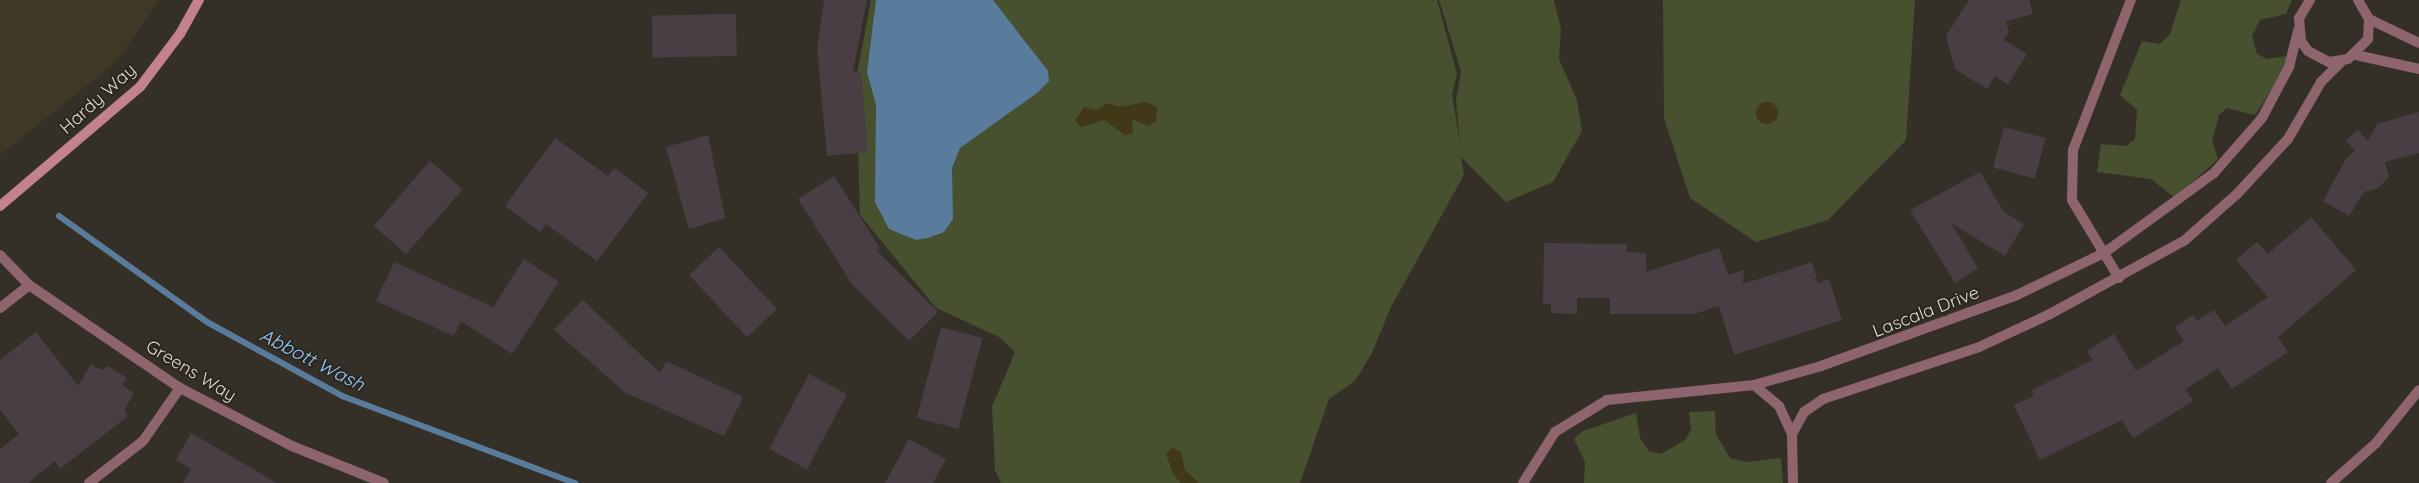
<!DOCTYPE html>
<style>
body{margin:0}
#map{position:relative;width:2419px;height:483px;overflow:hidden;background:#353027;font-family:Quicksand,sans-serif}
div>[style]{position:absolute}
.industrial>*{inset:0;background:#413727}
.green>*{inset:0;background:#47502f}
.sand>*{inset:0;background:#413818}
.round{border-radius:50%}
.water>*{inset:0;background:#5a7c9c}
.stream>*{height:6px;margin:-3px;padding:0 3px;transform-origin:3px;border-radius:3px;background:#5a7c9c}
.building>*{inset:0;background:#483e44;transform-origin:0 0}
.minor>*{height:10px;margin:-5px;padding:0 5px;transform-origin:5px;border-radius:5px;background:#8f656d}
.tertiary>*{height:10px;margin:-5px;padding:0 5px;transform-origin:5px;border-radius:5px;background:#8f656d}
.secondary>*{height:10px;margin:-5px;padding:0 5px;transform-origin:5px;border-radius:5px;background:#c4818f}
span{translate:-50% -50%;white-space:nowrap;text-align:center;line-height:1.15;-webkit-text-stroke:4px #2b261e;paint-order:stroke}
.street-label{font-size:18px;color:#dedbd5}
.water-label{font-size:19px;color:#93cbff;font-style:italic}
</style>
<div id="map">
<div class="industrial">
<div style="clip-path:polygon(0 0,160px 0,115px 63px,0 155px)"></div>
</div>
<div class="green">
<div style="clip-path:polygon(871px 0,1437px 0,1457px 74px,1452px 94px,1460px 144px,1456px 101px,1461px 71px,1439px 0,1554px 0,1561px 29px,1559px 59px,1577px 100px,1582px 131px,1553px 182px,1506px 202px,1461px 157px,1464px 175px,1391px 307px,1372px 353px,1355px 381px,1329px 399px,1300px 483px,1001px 483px,995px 470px,992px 407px,1015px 352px,999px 337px,936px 308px,860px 215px,856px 79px)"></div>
<div style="clip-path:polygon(1663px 0,1915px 0,1906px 140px,1828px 220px,1756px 242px,1690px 198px,1664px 118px)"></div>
<div style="clip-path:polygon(2181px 0,2292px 0,2286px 14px,2260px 20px,2252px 36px,2257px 54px,2267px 59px,2287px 56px,2285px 70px,2255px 115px,2227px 108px,2219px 115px,2212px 141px,2218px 159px,2175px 198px,2151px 179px,2097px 172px,2101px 144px,2126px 146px,2135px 139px,2137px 110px,2120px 95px,2142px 41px,2160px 44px,2170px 34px)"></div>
<div style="clip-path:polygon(1715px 411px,1716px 434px,1730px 458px,1745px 462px,1781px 458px,1783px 483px,1584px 483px,1585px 462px,1574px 439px,1583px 431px,1636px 413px,1640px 438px,1649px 451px,1661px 454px,1685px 440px,1691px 430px,1689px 412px)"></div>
</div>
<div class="sand">
<div class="round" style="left:1756px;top:102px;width:22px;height:22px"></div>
<div style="clip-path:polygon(1145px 102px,1157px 107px,1156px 121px,1148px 126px,1132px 119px,1133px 133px,1125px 135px,1104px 120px,1081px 127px,1075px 120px,1084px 107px,1096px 110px,1107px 103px,1120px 107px)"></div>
<div style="clip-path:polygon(1172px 448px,1181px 452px,1185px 470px,1199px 483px,1181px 483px,1173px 474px,1166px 454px)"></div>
</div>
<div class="water">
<div style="clip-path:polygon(876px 0,993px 0,1048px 71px,1049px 81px,1037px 93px,960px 148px,952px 168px,953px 219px,944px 232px,928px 238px,916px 240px,889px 229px,875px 202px,876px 105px,867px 72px)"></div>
</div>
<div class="stream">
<div style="left:59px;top:216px;width:182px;rotate:35.6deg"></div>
<div style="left:207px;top:322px;width:154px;rotate:28.7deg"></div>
<div style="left:342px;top:396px;width:249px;rotate:20.5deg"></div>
</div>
<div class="building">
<div style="clip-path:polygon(824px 0,867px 0,853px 72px,861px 72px,868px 152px,827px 156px,817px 48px)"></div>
<div style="clip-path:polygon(1969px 0,2029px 0,2033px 14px,2006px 21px,2009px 32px,2004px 40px,2027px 54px,2008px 85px,1995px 76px,1987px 89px,1955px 69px,1946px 36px)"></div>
<div style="left:736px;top:14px;width:42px;height:84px;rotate:89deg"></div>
<div style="clip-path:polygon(2419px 112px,2419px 153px,2385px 162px,2389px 177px,2378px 188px,2364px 192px,2349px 216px,2323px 201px,2345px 160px,2355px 151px,2346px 141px,2358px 130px,2368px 141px,2377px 124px)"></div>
<div style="left:2004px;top:127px;width:43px;height:42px;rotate:15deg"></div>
<div style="clip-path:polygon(708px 135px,725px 218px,689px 229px,666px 147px)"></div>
<div style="clip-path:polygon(555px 138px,608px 176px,614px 168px,648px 193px,597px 261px,546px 224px,540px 232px,505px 206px)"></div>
<div style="left:430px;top:161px;width:43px;height:86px;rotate:41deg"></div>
<div style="clip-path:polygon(1980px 172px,2004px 212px,2024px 224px,2005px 256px,1951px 223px,1978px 268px,1955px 283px,1910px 210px)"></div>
<div style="clip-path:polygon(834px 176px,880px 248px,876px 250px,938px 312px,909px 341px,852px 284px,798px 199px)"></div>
<div style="clip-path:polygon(2311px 217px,2356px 270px,2278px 337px,2288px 352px,2232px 389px,2218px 368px,2186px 389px,2193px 401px,2133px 438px,2122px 420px,2040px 460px,2014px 405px,2034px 396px,2032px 390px,2093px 360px,2087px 351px,2114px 334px,2136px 371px,2184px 341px,2175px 327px,2193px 315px,2197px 321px,2214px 310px,2225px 326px,2268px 297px,2236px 260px,2257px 242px,2268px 254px)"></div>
<div style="clip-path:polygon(1544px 243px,1627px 244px,1627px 252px,1646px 253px,1646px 272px,1719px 248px,1728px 275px,1744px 270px,1743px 284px,1812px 262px,1818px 283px,1829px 279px,1842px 320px,1734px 355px,1719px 306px,1694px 314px,1610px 314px,1610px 298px,1577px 298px,1577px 314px,1551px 313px,1551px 304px,1543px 304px)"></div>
<div style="left:719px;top:247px;width:85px;height:41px;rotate:47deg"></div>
<div style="clip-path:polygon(524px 259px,559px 282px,512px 354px,461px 321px,454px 336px,376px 301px,394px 262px,493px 307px)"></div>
<div style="clip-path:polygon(583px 300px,660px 373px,666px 361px,743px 397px,724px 436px,626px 393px,554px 330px)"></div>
<div style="left:941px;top:327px;width:43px;height:94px;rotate:15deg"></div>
<div style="clip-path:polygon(36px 332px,78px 386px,91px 364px,102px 370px,108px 366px,127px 378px,122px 385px,134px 393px,124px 410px,128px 416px,60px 469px,55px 461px,28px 483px,0 483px,0 449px,19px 434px,0 410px,0 360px)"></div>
<div style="left:809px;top:374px;width:43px;height:85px;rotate:28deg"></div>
<div style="clip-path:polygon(191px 433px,277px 483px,183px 483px,191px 469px,176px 460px)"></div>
<div style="clip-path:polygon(909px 439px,946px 459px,933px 483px,885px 483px)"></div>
</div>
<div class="minor">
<div style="left:2310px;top:0;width:21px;rotate:121deg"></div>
<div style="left:2299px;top:18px;width:23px;rotate:85deg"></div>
<div style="left:2301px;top:41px;width:12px;rotate:55deg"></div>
<div style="left:2308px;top:51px;width:24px;rotate:28deg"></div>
<div style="left:2329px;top:62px;width:19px;rotate:-9deg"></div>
<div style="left:2348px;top:59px;width:28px;rotate:-45deg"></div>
<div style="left:2368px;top:39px;width:20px;rotate:-87deg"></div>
<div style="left:2369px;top:19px;width:22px;rotate:-120deg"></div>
<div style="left:2369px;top:19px;width:55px;rotate:25.6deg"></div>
<div style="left:2356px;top:55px;width:65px;rotate:12.5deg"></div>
<div style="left:0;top:255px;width:42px;rotate:46deg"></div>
<div style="left:29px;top:285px;width:183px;rotate:34.3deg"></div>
<div style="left:180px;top:388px;width:126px;rotate:27.4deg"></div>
<div style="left:292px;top:446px;width:99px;rotate:21.9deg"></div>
<div style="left:2119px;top:278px;width:91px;rotate:-121.1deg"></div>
<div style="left:2072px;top:200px;width:50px;rotate:-88.9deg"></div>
<div style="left:2073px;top:150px;width:161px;rotate:-68.9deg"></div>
<div style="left:0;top:308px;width:37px;rotate:-38deg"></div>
<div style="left:1754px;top:385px;width:33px;rotate:40deg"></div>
<div style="left:1779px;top:406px;width:31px;rotate:65deg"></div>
<div style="left:89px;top:483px;width:68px;rotate:-37.9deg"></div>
<div style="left:143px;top:441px;width:65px;rotate:-55.1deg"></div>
<div style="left:1523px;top:483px;width:60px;rotate:-57.9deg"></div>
<div style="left:1555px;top:432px;width:61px;rotate:-31.6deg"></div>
<div style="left:1607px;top:400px;width:148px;rotate:-5.8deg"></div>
<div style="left:1754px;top:385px;width:70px;rotate:-15.8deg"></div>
<div style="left:1821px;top:366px;width:208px;rotate:-19.9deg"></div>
<div style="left:2017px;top:295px;width:97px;rotate:-25.8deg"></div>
<div style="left:2104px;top:253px;width:136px;rotate:-36deg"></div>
<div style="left:2214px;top:173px;width:73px;rotate:-48.9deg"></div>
<div style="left:2262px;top:118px;width:58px;rotate:-62.1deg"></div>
<div style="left:2289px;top:67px;width:38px;rotate:-76deg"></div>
<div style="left:1793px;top:483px;width:49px;rotate:-91.2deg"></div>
<div style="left:1792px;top:434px;width:25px;rotate:-61deg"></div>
<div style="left:1804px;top:412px;width:23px;rotate:-34deg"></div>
<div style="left:1823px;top:399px;width:164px;rotate:-18.4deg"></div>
<div style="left:1979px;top:347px;width:78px;rotate:-24.9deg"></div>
<div style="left:2050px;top:314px;width:154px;rotate:-28.7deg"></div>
<div style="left:2185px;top:240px;width:69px;rotate:-41.5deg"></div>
<div style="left:2237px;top:194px;width:75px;rotate:-47.2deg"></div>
<div style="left:2288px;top:139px;width:66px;rotate:-59.9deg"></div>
<div style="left:2321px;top:82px;width:28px;rotate:-45deg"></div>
</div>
<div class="tertiary">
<div style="left:2331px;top:483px;width:60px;rotate:-41.6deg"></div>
<div style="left:2376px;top:443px;width:68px;rotate:-50.9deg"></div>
</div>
<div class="secondary">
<div style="left:0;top:206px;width:184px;rotate:-40.4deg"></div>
<div style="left:140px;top:87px;width:66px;rotate:-53deg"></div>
<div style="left:180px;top:34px;width:39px;rotate:-61deg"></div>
</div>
<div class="street-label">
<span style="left:98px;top:99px;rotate:-42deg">Hardy Way</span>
<span style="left:1926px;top:312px;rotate:-21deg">Lascala Drive</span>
<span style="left:191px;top:371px;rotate:31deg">Greens Way</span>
</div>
<div class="water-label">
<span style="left:312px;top:360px;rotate:27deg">Abbott Wash</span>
</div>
</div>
